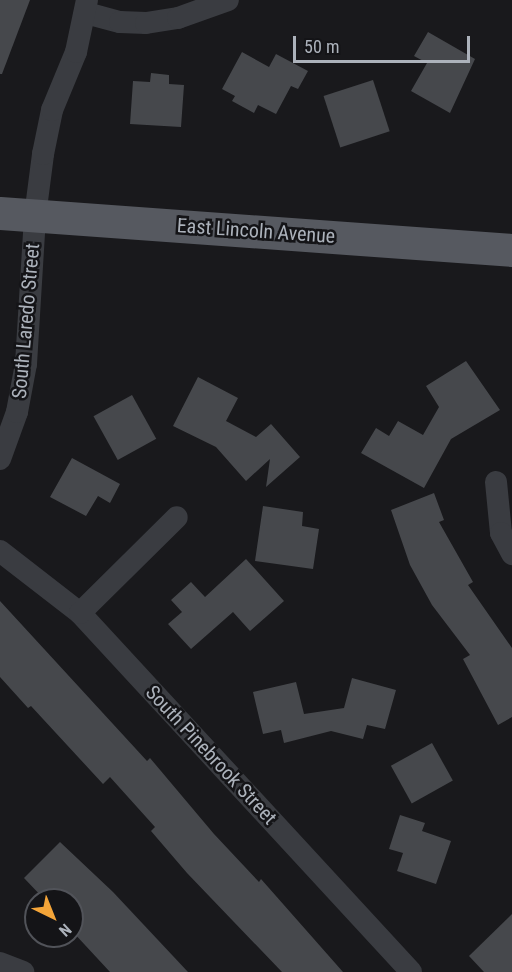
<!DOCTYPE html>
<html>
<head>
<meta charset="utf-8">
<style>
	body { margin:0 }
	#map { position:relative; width:512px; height:972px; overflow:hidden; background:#19191c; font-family:"Roboto Condensed",sans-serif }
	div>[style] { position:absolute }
	.building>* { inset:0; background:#46484c; transform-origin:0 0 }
	.minor>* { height:22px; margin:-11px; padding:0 11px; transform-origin:11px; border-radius:11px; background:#3a3c41 }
	.primary>* { height:33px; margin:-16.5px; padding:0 16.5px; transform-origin:16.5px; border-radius:16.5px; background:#565960 }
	span { translate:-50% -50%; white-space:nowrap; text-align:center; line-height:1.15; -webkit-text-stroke:5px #141417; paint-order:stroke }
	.street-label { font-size:20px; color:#acb2bb }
	.north { position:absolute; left:24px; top:888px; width:60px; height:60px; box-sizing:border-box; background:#141417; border:2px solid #515359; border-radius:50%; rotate:137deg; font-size:16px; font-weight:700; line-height:24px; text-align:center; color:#acb2bb }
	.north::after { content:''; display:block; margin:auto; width:21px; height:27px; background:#f4a539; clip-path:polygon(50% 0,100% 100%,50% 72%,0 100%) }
	.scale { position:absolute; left:293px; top:36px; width:177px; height:27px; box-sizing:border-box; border:3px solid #acb2bb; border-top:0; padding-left:8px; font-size:18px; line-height:21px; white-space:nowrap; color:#acb2bb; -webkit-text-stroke:4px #141417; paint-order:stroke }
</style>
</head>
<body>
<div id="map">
	<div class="building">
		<i style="clip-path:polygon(0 0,30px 0,2px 74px,0 74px)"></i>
		<i style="clip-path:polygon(428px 32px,475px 59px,450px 113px,411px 91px,427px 63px,414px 56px)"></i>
		<i style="clip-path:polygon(242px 52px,269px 67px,276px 54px,308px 71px,298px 89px,291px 86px,276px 114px,258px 105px,254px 113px,232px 101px,235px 96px,222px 89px)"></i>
		<i style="clip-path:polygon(151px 73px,169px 75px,169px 84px,184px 85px,181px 127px,130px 124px,133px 81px,150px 82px)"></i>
		<i style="left:373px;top:80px;width:54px;height:52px;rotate:72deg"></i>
		<i style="clip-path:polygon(466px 361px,500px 410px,451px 439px,424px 488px,361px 453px,376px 428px,389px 436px,398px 421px,423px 435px,439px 407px,426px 386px)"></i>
		<i style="clip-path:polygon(198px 377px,238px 398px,226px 421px,256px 437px,271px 424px,300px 457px,266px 487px,270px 459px,246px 481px,216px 447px,173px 426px)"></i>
		<i style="left:132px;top:395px;width:50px;height:44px;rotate:61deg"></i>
		<i style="clip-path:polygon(72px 458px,120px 484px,110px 503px,98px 496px,86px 516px,50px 497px)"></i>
		<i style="clip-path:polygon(434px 493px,444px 520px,439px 522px,473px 582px,468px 585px,512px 648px,512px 717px,498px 725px,463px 659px,470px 655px,432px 605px,410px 565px,391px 510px)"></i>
		<i style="clip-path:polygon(263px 506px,303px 512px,302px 526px,319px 529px,313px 569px,255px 561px)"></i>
		<i style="clip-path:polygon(246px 559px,284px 601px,250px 631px,233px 612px,191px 649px,168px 624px,182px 612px,171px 600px,191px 582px,205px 597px)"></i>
		<i style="clip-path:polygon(0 601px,147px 761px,150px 758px,214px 834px,259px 882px,261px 879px,343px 972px,282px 972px,187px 873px,151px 831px,155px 827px,110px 777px,103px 784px,31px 706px,28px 708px,0 677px)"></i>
		<i style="clip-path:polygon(352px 678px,396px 690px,385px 729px,367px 725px,363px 739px,331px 731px,284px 743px,281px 730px,263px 734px,253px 692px,296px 682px,304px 714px,344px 708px)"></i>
		<i style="left:432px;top:743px;width:43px;height:47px;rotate:61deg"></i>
		<i style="clip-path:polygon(400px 815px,425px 823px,422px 831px,451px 841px,436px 884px,397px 871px,403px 853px,389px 849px)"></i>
		<i style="clip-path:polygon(60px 842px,113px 892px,188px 972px,110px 972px,72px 931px,72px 900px,45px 900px,24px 878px)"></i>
		<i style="clip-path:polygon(512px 914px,512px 972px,484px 972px,469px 956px)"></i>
	</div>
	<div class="minor">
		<i style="left:86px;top:13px;width:35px;rotate:15deg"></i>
		<i style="left:120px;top:22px;width:26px;rotate:2deg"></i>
		<i style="left:146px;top:23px;width:32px;rotate:-9deg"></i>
		<i style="left:178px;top:18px;width:53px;rotate:-19.8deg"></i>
		<i style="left:0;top:459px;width:50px;rotate:-70.1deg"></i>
		<i style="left:17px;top:412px;width:49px;rotate:-79.4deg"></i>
		<i style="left:26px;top:364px;width:148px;rotate:-86.5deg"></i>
		<i style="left:35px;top:216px;width:63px;rotate:-82.6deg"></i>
		<i style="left:43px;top:154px;width:45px;rotate:-78.4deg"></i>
		<i style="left:52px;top:110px;width:63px;rotate:-67.5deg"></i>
		<i style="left:76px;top:52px;width:53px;rotate:-78.1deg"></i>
		<i style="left:496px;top:482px;width:51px;rotate:84.4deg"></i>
		<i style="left:501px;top:533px;width:24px;rotate:62deg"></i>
		<i style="left:0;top:551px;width:101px;rotate:37.8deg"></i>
		<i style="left:80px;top:613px;width:488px;rotate:47.3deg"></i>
		<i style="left:80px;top:613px;width:136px;rotate:-44.7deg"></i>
		<i style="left:0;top:963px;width:25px;rotate:21deg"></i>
	</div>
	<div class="primary">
		<i style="left:0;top:213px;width:513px;rotate:4.13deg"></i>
	</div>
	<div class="street-label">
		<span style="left:256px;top:231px;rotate:4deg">East Lincoln Avenue</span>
		<span style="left:26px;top:321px;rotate:-85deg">South Laredo Street</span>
		<span style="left:211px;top:755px;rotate:47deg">South Pinebrook Street</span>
	</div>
	<div class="north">N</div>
	<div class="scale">50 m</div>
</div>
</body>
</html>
